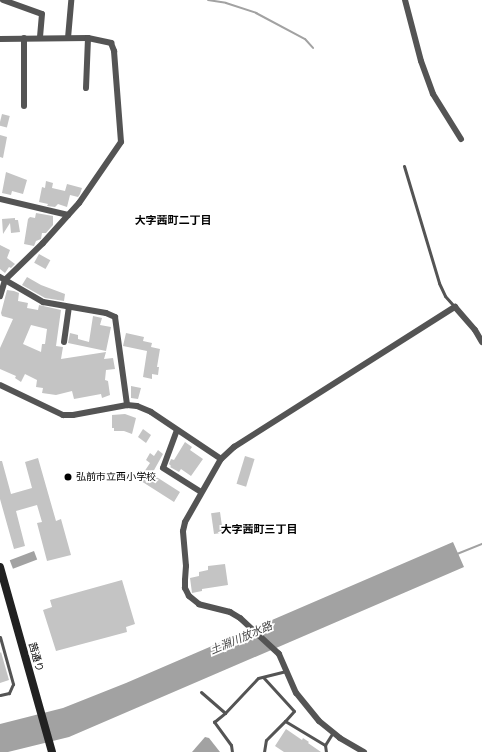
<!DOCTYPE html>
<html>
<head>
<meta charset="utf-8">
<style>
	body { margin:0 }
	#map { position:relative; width:482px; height:752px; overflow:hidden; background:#fff; font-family:"Archivo Narrow","Noto Sans JP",sans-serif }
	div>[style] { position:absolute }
	.water>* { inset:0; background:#a2a2a2; transform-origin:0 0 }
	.stream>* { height:2px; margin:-1px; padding:0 1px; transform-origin:1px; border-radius:1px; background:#a2a2a2 }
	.building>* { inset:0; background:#c4c4c4; transform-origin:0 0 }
	.lane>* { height:3px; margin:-1.5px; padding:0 1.5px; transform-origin:1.5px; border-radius:1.5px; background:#545454 }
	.street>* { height:6px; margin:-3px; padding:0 3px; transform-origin:3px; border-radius:3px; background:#545454 }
	.secondary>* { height:8px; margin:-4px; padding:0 4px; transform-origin:4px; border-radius:4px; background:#212121 }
	.dots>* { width:11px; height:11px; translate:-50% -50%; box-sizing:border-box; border:2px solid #fff; border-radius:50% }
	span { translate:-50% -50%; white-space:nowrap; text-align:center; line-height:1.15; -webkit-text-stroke:3.5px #fff; paint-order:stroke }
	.poi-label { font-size:10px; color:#000 }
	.left { translate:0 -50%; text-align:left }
	.street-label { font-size:10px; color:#000 }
	.neighbourhood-label { font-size:11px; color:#000; font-weight:700 }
	.water-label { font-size:11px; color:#434343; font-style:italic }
</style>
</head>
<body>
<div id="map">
	<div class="water">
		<i style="clip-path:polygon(453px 542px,464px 567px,69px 737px,8px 752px,0 752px,0 724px,63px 708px,126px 683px)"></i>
		<i style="left:34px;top:551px;width:9px;height:26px;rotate:69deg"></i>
		<i style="clip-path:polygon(205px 737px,209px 738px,220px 752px,192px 752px)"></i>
	</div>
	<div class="stream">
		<i style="left:208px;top:0;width:18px;rotate:9deg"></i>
		<i style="left:226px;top:3px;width:32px;rotate:18deg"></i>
		<i style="left:256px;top:13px;width:55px;rotate:28deg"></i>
		<i style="left:305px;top:39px;width:12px;rotate:48deg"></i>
		<i style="left:457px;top:554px;width:27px;rotate:-22deg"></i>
	</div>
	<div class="building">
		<i style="left:2px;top:114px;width:8px;height:12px;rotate:14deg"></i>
		<i style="clip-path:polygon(0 135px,7px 137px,3px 158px,0 157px)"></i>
		<i style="clip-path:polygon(6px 172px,27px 180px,23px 194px,12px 191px,11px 195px,2px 193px)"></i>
		<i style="clip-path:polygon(46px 181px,53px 183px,52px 188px,65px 191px,67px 184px,82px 188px,80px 194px,78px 197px,70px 195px,67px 207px,58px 204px,55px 207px,47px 206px,48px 204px,39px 202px,42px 187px,45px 188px)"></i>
		<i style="clip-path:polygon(36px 213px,53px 216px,53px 225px,46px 233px,42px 233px,41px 239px,36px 241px,34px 246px,24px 244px,28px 219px,30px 217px,35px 218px)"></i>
		<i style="clip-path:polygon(15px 218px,15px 220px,18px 220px,20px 232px,11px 233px,10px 223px,3px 234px,2px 219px)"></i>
		<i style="clip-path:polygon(0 245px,10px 250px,7px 258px,15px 264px,11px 268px,9px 267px,5px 273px,0 269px)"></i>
		<i style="left:39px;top:254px;width:13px;height:10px;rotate:29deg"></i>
		<i style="clip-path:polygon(27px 277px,41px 285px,65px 294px,64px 301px,45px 298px,22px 285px)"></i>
		<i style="clip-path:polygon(evenodd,7px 290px,14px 291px,19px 293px,18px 301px,28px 303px,27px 308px,38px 310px,39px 305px,61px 310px,56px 346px,63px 347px,61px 359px,106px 352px,104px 359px,113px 358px,115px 369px,106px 370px,105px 380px,108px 381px,110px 395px,102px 398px,101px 394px,74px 399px,72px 391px,56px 395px,42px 393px,43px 388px,36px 387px,37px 380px,25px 374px,21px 382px,15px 378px,16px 376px,0 369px,0 348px,13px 319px,2px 316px,1px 313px,7px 290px,31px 325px,47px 329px,45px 344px,42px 344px,41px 352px,23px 344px,31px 325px)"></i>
		<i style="clip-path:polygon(93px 316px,102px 318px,100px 325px,111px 327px,106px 351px,68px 343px,70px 333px,78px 335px,78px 339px,89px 342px)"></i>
		<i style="clip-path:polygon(126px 333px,144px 337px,143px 341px,152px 343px,151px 347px,160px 349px,157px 367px,159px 367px,158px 375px,152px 374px,152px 379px,143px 377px,147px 351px,123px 346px)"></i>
		<i style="clip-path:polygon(131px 386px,141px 388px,138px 399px,131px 398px)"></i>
		<i style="clip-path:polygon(125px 414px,136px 418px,132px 434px,124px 431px,114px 431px,114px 428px,112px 428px,112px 415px)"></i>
		<i style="clip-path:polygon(143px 429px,151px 435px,146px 443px,138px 437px)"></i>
		<i style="clip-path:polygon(185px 442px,192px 447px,190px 450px,203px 459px,191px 476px,181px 469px,179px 472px,170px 467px,171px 466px,169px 464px,171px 459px,174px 460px)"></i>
		<i style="clip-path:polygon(158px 450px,163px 454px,153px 472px,156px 475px,155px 476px,180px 492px,174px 502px,141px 481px,142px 479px,140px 478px,150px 463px,146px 460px,150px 453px,154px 456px)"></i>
		<i style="left:245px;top:456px;width:10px;height:29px;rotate:17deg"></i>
		<i style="clip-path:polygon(38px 458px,56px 521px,61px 519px,71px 555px,47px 561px,37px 523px,42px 522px,37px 505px,16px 511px,25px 546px,14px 549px,0 499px,0 461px,2px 461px,11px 494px,32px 488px,25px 462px)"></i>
		<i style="left:220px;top:512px;width:21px;height:9px;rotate:82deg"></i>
		<i style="clip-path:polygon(225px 564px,228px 585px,202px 589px,202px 591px,192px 593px,190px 578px,199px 576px,199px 572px,208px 570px,208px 566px)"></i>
		<i style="clip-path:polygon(122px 580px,135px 624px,126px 627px,127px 632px,56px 651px,43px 610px,52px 607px,50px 600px)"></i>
		<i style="clip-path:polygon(1px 652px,9px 680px,0 683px,0 653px)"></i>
		<i style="clip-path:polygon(286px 729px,302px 740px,303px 738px,309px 742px,308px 743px,321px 752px,284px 752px,275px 746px)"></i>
	</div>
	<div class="lane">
		<i style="left:404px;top:166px;width:122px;rotate:73.3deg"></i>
		<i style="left:439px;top:283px;width:14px;rotate:65deg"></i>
		<i style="left:445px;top:296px;width:15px;rotate:48deg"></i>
		<i style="left:0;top:637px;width:49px;rotate:74.5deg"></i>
		<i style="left:13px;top:684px;width:10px;rotate:114deg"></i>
		<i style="left:9px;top:693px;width:9px;rotate:167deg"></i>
		<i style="left:263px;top:677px;width:46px;rotate:47.6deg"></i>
		<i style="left:294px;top:711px;width:13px;rotate:132deg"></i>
		<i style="left:201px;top:692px;width:32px;rotate:41deg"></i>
		<i style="left:325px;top:745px;width:7px;rotate:82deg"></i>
		<i style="left:232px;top:752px;width:7px;rotate:-98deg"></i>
		<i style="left:231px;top:745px;width:29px;rotate:-126deg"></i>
		<i style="left:214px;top:722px;width:14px;rotate:-39deg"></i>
		<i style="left:225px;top:713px;width:48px;rotate:-46.7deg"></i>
		<i style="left:258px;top:678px;width:29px;rotate:-14deg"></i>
		<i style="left:264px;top:752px;width:12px;rotate:-81deg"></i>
		<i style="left:266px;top:740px;width:27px;rotate:-45deg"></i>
		<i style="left:285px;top:721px;width:47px;rotate:31deg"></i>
		<i style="left:325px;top:745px;width:15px;rotate:-58deg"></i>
	</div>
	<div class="street">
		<i style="left:3px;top:0;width:41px;rotate:19.7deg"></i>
		<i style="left:42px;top:14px;width:24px;rotate:95deg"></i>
		<i style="left:405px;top:0;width:63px;rotate:75.3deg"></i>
		<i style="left:421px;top:61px;width:35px;rotate:70deg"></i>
		<i style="left:433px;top:94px;width:53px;rotate:58.1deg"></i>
		<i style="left:68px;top:38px;width:38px;rotate:-85deg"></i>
		<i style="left:0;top:39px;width:88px;rotate:-0.7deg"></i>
		<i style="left:88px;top:38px;width:24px;rotate:12deg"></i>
		<i style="left:111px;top:43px;width:9px;rotate:69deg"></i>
		<i style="left:114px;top:51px;width:91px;rotate:85.6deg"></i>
		<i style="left:121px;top:142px;width:74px;rotate:124.5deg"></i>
		<i style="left:79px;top:203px;width:54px;rotate:132deg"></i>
		<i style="left:43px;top:243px;width:53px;rotate:135.8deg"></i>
		<i style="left:5px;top:280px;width:17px;rotate:107deg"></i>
		<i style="left:86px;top:88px;width:50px;rotate:-87.7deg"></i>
		<i style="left:24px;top:106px;width:68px;rotate:-90deg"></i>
		<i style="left:0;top:199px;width:70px;rotate:13.2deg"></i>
		<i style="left:0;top:277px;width:50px;rotate:30.2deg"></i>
		<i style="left:43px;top:302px;width:64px;rotate:9.9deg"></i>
		<i style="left:106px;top:313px;width:10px;rotate:24deg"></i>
		<i style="left:115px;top:317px;width:89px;rotate:82.2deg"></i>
		<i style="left:64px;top:342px;width:35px;rotate:-82deg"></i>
		<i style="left:0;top:385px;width:70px;rotate:25.5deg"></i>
		<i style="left:63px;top:415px;width:10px"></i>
		<i style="left:73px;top:415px;width:55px;rotate:-10.5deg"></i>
		<i style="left:127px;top:405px;width:10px;rotate:6deg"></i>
		<i style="left:137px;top:406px;width:15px;rotate:23deg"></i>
		<i style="left:151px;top:412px;width:84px;rotate:33.9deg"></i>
		<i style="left:177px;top:430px;width:40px;rotate:110.2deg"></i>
		<i style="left:163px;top:468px;width:45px;rotate:32.3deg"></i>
		<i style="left:364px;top:752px;width:28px;rotate:-150deg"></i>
		<i style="left:340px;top:738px;width:27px;rotate:-141deg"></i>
		<i style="left:319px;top:721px;width:36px;rotate:-129deg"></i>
		<i style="left:296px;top:693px;width:43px;rotate:-113.6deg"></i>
		<i style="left:279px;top:654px;width:53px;rotate:-137.3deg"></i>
		<i style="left:240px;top:618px;width:12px;rotate:-149deg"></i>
		<i style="left:230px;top:612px;width:32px;rotate:-166deg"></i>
		<i style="left:199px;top:604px;width:13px;rotate:-141deg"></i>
		<i style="left:189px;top:596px;width:9px;rotate:-117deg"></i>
		<i style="left:185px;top:588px;width:8px;rotate:-90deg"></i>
		<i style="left:185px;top:580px;width:14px;rotate:-86deg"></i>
		<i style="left:186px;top:566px;width:35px;rotate:-95deg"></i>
		<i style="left:183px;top:531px;width:9px;rotate:-77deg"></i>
		<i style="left:185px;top:522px;width:73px;rotate:-60.3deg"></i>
		<i style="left:221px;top:459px;width:18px;rotate:-43deg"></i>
		<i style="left:234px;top:447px;width:262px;rotate:-32.4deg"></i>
		<i style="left:455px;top:307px;width:30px;rotate:49deg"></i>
		<i style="left:475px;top:330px;width:14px;rotate:60deg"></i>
	</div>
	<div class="secondary">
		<i style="left:0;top:567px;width:192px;rotate:74.3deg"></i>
	</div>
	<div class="dots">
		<i style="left:68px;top:477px;background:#000"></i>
	</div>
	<div class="poi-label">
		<span class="left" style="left:76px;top:477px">弘前市立西小学校</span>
	</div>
	<div class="street-label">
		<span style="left:36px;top:657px;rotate:74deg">茜通り</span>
	</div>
	<div class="neighbourhood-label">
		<span style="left:173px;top:220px">大字茜町二丁目</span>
		<span style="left:259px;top:529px">大字茜町三丁目</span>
	</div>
	<div class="water-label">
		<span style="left:241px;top:638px;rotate:-23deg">土淵川放水路</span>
	</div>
</div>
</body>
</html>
